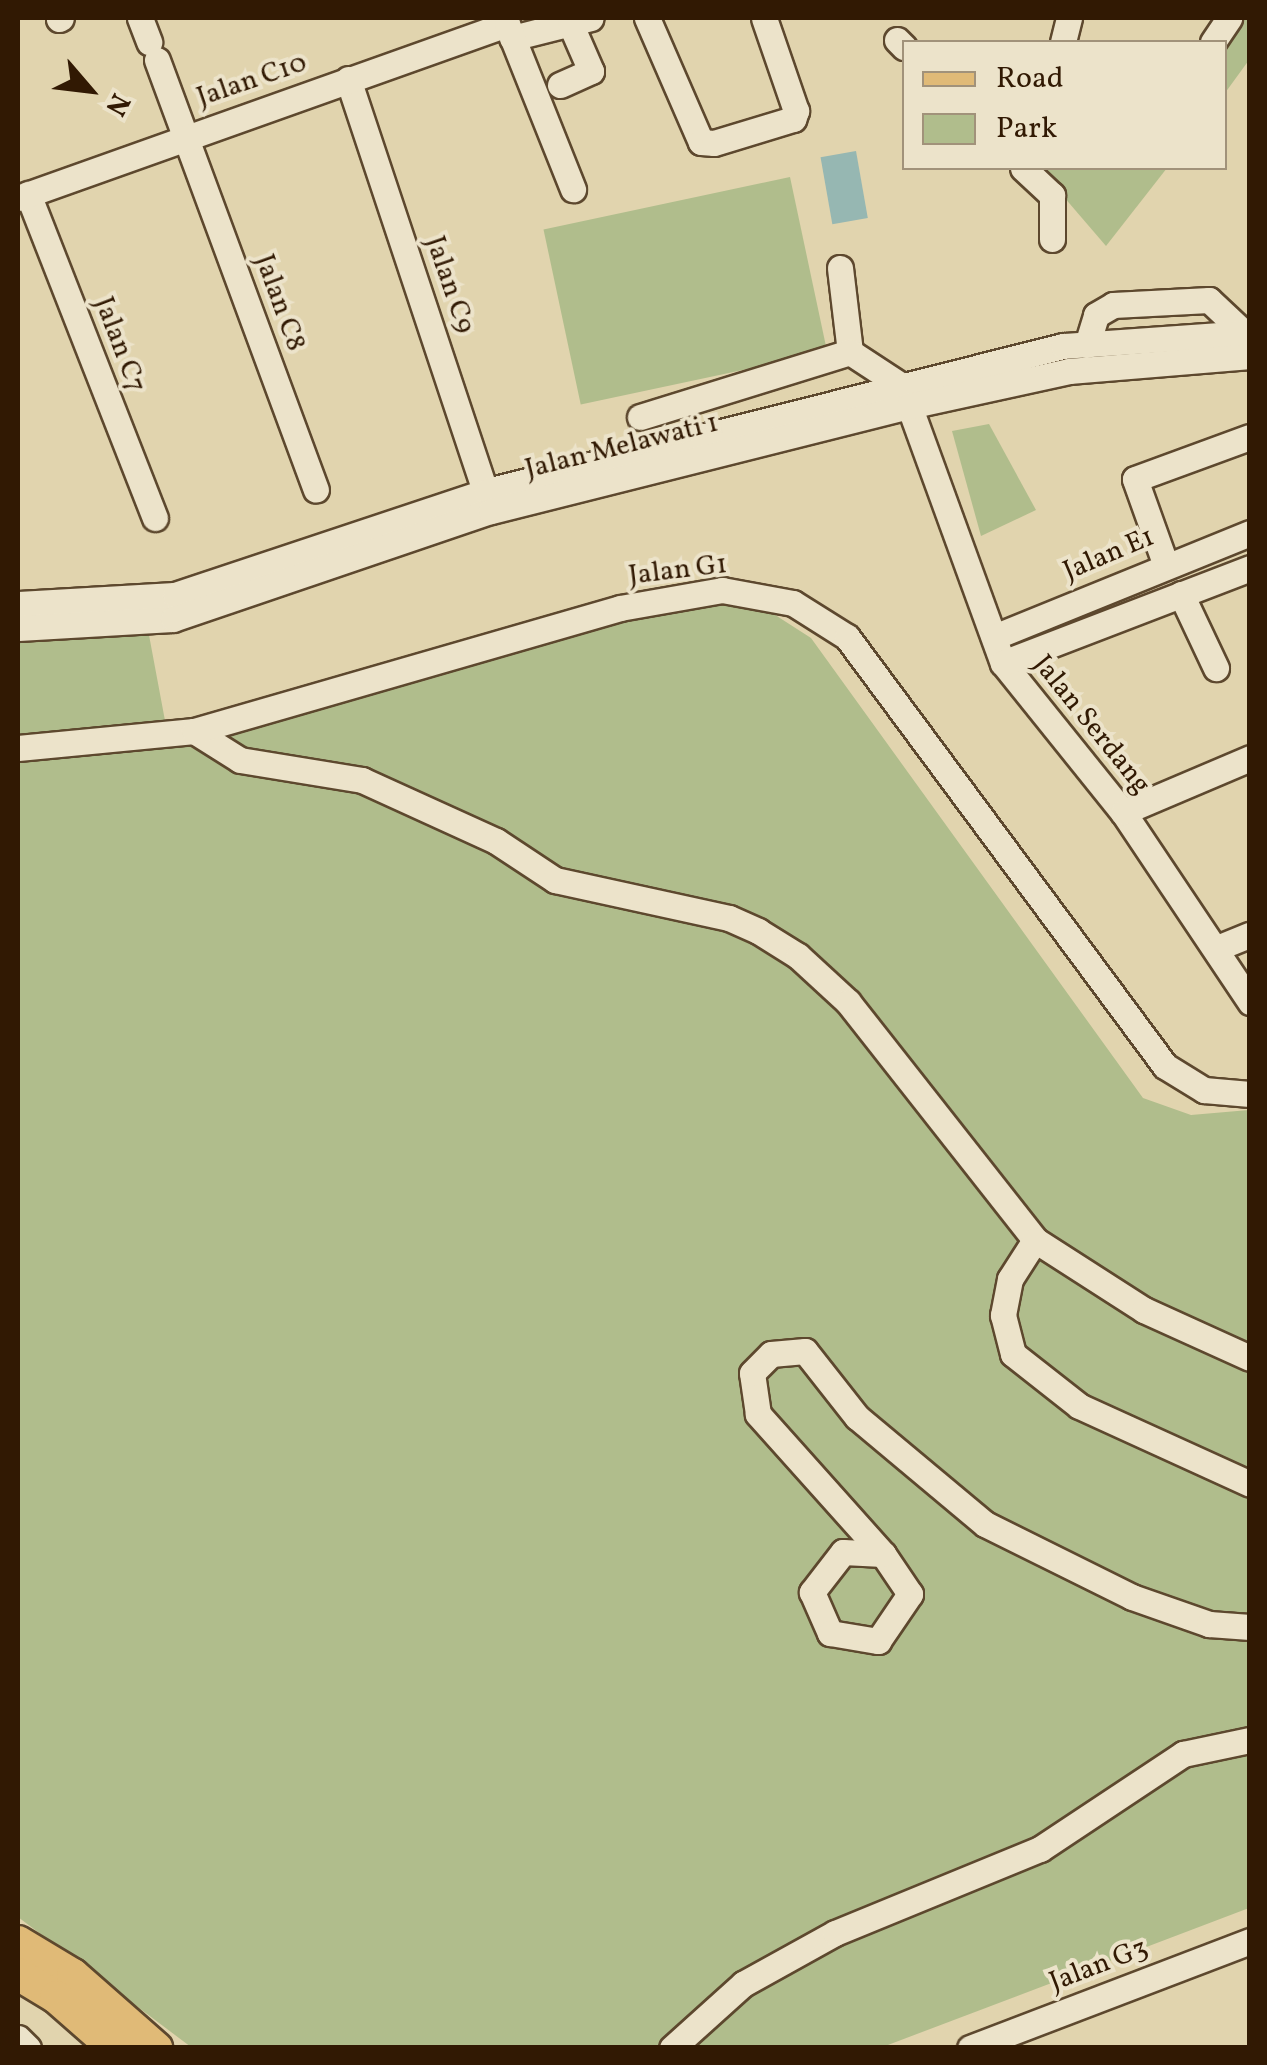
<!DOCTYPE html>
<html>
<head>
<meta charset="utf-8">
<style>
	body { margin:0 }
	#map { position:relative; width:1267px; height:2065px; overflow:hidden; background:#e1d4ae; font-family:Vollkorn,serif }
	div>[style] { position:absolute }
	.green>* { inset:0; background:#b0bd8c; transform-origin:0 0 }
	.water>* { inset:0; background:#96b7b2; transform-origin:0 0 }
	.roads { filter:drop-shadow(2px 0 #5d482e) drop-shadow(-2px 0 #5d482e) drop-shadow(0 2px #5d482e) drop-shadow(0 -2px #5d482e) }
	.minor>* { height:25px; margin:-12.5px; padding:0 12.5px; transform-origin:12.5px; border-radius:12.5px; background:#ece3ca }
	.major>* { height:32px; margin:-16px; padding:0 16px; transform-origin:16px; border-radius:16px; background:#e0ba77 }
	span { translate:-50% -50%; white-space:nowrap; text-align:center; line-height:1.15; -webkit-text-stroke:8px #ece3ca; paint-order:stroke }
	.street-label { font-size:28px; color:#311903 }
	.frame { position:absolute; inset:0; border:20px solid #311903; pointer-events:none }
	.legend { position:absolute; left:902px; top:40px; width:325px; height:130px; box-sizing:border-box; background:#ece3ca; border:2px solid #a1927a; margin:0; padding:12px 18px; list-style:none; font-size:30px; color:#311903 }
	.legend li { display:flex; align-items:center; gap:20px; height:50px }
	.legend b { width:50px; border:2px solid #a1927a }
	.north { position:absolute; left:40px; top:40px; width:100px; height:100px; -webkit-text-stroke:8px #ece3ca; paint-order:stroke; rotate:118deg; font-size:28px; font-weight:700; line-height:40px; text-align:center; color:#311903 }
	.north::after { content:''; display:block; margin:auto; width:35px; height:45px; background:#311903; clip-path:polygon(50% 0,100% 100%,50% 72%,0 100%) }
</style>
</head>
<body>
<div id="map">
	<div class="green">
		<i style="clip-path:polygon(1218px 18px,1249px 18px,1249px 60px,1225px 93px,1224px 42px,1199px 42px)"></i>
		<i style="clip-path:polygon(1039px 168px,1167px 168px,1106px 246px)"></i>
		<i style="left:790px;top:177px;width:179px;height:252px;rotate:78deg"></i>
		<i style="clip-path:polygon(989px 424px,1036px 510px,981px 536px,952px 431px)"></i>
		<i style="clip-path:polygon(699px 602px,758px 604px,811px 638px,1143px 1098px,1191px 1115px,1249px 1110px,1249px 1908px,880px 2048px,191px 2047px,18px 1917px,18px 639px,146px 619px,166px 726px)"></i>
	</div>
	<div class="water">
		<i style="left:856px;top:151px;width:68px;height:36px;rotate:80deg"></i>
	</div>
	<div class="roads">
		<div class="minor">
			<i style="left:140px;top:18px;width:26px;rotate:69deg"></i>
			<i style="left:647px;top:18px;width:135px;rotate:66.5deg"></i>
			<i style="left:701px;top:142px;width:13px;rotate:4deg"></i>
			<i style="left:714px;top:143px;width:83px;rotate:-16.9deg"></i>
			<i style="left:793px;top:119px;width:9px;rotate:-69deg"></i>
			<i style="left:796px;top:111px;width:98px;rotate:-109deg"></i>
			<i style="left:59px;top:19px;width:2px;rotate:-27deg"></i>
			<i style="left:512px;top:38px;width:81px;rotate:-14.2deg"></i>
			<i style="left:897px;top:40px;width:10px;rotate:45deg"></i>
			<i style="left:1063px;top:42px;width:25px;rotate:-76deg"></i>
			<i style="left:1213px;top:42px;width:29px;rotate:-56deg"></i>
			<i style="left:157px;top:60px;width:458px;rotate:69.7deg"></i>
			<i style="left:348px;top:79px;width:450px;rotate:71.6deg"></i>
			<i style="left:560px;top:85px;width:34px;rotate:-24deg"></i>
			<i style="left:591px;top:71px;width:52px;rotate:-113.6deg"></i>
			<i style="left:1023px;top:168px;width:40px;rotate:43deg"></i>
			<i style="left:1052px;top:195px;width:44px;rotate:90deg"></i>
			<i style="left:28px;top:194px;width:348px;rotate:68.6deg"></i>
			<i style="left:18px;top:198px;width:519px;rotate:-19.59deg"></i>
			<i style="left:507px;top:24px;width:178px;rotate:68.2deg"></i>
			<i style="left:840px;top:268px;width:85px;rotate:83.2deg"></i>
			<i style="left:850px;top:352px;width:62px;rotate:33.2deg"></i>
			<i style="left:902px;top:386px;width:295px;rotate:70deg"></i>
			<i style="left:1003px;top:663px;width:191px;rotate:51.2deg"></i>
			<i style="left:1123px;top:812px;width:229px;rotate:56.2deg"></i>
			<i style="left:1087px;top:345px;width:31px;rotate:-73deg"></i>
			<i style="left:1096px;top:315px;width:20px;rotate:-30deg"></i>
			<i style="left:1113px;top:305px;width:96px;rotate:-3deg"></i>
			<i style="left:1209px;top:300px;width:48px;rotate:43.3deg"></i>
			<i style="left:640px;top:417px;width:220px;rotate:-17.2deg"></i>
			<i style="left:1165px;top:563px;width:89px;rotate:-109.7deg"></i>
			<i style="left:1135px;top:479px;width:122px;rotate:-20.1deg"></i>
			<i style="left:1181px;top:594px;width:82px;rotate:64.7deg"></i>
			<i style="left:18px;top:604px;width:157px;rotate:-3.3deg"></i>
			<i style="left:175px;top:595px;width:329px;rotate:-18.4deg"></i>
			<i style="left:487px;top:491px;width:594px;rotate:-14.13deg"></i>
			<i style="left:1063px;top:346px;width:187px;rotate:-4deg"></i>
			<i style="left:18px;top:628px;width:155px;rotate:-3.3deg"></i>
			<i style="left:173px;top:619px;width:336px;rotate:-18.8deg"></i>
			<i style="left:491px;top:511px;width:431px;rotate:-14.1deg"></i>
			<i style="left:909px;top:406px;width:164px;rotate:-12.3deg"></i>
			<i style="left:1069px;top:371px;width:182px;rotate:-4.7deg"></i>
			<i style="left:994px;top:637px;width:276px;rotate:-22.1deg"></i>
			<i style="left:1003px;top:663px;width:265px;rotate:-21deg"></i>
			<i style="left:194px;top:731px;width:54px;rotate:32.2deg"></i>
			<i style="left:240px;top:760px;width:124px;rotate:9.3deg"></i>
			<i style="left:362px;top:780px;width:147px;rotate:24.5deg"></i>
			<i style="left:496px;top:841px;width:71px;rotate:33.5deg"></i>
			<i style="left:555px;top:880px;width:178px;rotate:12.3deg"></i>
			<i style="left:729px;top:918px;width:32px;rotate:24deg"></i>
			<i style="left:758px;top:931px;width:47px;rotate:32deg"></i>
			<i style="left:798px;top:956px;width:68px;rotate:42.6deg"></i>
			<i style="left:848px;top:1002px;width:303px;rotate:51.8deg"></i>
			<i style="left:1035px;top:1240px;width:130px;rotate:32.7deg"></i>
			<i style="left:1144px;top:1310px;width:116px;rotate:24.4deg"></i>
			<i style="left:18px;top:748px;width:177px;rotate:-5.5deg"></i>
			<i style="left:194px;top:731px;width:443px;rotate:-16.1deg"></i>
			<i style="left:620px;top:608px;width:104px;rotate:-10deg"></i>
			<i style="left:722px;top:590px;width:72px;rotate:10.4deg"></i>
			<i style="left:793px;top:603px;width:64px;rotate:32.2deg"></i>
			<i style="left:847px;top:637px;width:534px;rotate:53.45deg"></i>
			<i style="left:1165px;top:1066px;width:46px;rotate:31.6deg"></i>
			<i style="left:1204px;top:1090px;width:46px;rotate:5deg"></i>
			<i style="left:1123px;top:812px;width:138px;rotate:-23deg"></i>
			<i style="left:1217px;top:948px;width:35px;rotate:-22deg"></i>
			<i style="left:1035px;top:1240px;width:46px;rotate:122.7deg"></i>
			<i style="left:1010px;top:1279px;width:37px;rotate:101deg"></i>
			<i style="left:1003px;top:1315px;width:40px;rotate:75.6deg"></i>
			<i style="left:1013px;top:1354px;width:84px;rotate:38.2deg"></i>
			<i style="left:1079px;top:1406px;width:188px;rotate:24.5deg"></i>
			<i style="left:883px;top:1554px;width:40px;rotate:-177.1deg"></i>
			<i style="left:843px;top:1552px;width:51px;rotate:127.8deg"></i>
			<i style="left:812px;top:1592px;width:45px;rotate:66.3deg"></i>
			<i style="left:830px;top:1633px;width:49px;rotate:9.5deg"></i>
			<i style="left:878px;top:1641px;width:57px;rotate:-55.8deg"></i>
			<i style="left:910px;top:1594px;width:48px;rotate:-124deg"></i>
			<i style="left:883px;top:1554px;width:188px;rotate:-131.8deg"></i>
			<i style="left:758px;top:1414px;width:41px;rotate:-98.3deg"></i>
			<i style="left:752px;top:1373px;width:27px;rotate:-45deg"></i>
			<i style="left:771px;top:1354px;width:34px;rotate:-5deg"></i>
			<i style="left:805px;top:1351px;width:84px;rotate:51.8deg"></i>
			<i style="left:857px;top:1417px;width:167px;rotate:39.9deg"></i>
			<i style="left:985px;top:1524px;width:164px;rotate:26.4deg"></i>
			<i style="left:1132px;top:1597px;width:82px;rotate:19.3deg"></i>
			<i style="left:1209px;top:1624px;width:41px;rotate:4.2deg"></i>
			<i style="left:18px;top:2038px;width:14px;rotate:45deg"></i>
			<i style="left:672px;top:2048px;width:96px;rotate:-42deg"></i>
			<i style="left:743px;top:1984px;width:105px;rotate:-29deg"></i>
			<i style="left:835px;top:1933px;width:222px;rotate:-22.3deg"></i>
			<i style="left:1040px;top:1849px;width:172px;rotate:-33.6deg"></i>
			<i style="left:1183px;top:1754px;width:68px;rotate:-11.8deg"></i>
			<i style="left:970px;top:2048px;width:300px;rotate:-20.9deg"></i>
		</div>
		<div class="major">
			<i style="left:18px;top:1942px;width:64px;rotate:31deg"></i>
			<i style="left:73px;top:1975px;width:111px;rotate:41.3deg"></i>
			<i style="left:18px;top:1974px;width:44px;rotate:31.2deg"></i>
			<i style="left:56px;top:1997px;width:77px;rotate:41.3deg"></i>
		</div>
	</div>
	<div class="street-label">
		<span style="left:252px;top:81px;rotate:-19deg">Jalan C10</span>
		<span style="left:449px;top:285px;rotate:71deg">Jalan C9</span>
		<span style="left:279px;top:303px;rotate:70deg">Jalan C8</span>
		<span style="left:119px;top:345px;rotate:69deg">Jalan C7</span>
		<span style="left:622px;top:447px;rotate:-14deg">Jalan Melawati 1</span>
		<span style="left:1109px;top:555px;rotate:-23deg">Jalan E1</span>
		<span style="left:678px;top:571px;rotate:-7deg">Jalan G1</span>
		<span style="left:1091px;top:725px;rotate:51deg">Jalan Serdang</span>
		<span style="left:1099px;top:1966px;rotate:-21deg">Jalan G3</span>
	</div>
	<div class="frame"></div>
	<ul class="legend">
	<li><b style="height:12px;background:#e0ba77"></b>Road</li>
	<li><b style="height:28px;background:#b0bd8c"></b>Park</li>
	</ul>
	<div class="north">N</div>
</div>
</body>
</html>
